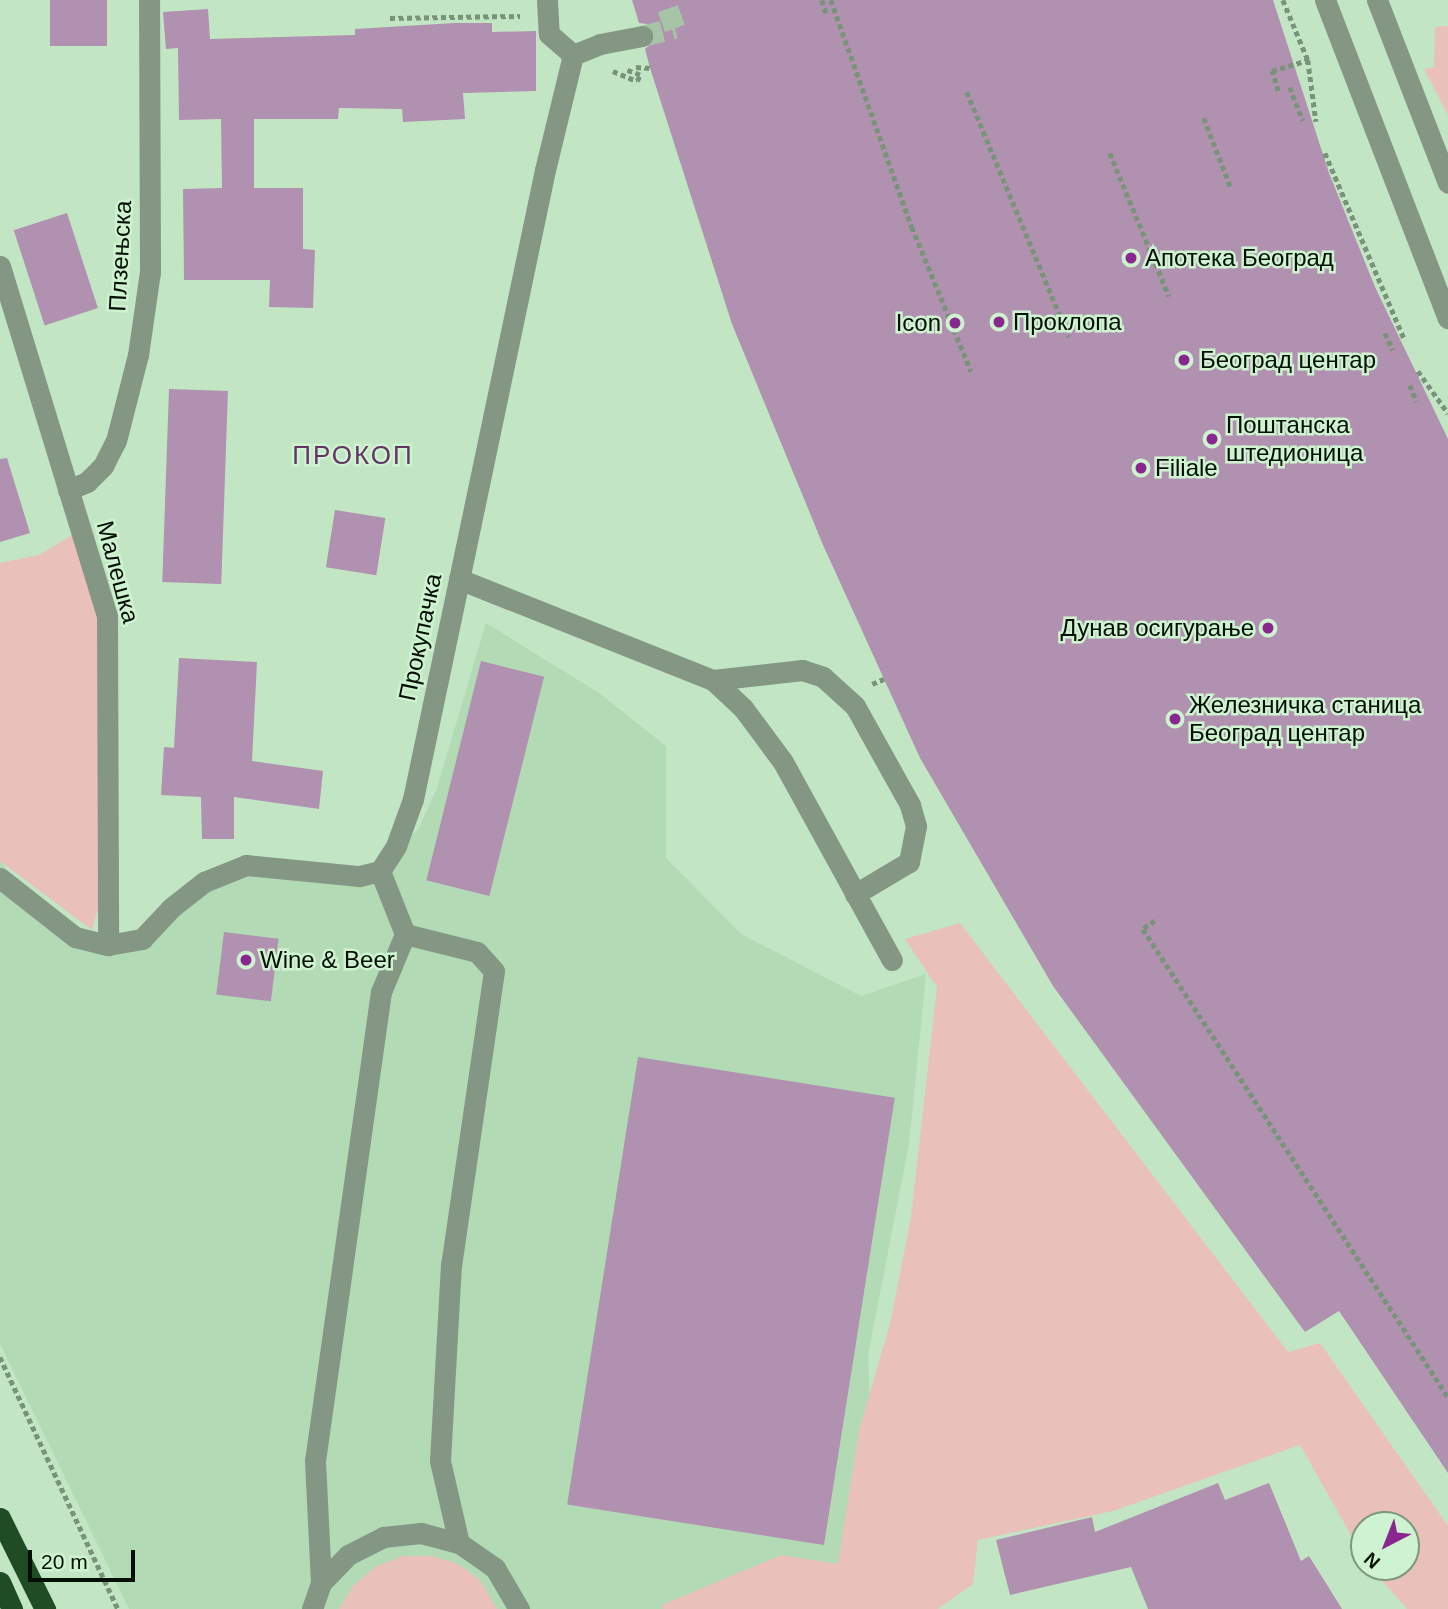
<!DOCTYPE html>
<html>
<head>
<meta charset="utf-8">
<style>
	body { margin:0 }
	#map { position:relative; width:1448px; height:1609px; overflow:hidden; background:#c2e5c4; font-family:Helvetica,sans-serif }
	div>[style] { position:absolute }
	.built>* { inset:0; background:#b2dab4 }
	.green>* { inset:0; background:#eac0bb }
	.building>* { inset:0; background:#b091b0; transform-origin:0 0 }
	.minor-tunnel>* { height:21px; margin-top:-10.5px; transform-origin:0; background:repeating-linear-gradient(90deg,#a6c5a7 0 21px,transparent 0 31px) }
	.path>* { height:4.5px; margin-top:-2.25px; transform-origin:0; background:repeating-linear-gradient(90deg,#79937a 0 5px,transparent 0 8.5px) }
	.minor>* { height:21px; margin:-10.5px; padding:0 10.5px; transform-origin:10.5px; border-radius:10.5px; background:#839784 }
	.highway>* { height:21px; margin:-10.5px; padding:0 10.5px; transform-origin:10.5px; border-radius:10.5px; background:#1f4c24 }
	.dots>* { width:19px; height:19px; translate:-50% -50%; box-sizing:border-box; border:4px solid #cff2d0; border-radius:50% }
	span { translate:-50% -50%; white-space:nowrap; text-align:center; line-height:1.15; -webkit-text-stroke:5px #cff2d0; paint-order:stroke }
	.street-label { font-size:24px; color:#040f05 }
	.poi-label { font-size:24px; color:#040f05 }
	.left { translate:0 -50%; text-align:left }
	.right { translate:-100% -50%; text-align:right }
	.neighbourhood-label { font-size:26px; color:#633365; letter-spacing:2px }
	.north { position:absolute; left:1350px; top:1511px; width:70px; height:70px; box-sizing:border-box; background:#cff2d0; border:2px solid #7e977f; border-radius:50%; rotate:222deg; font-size:19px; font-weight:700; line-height:28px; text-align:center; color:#040f05 }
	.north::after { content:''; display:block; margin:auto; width:24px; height:32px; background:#8a278f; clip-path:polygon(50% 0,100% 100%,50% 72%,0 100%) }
	.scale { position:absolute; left:28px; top:1550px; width:107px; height:32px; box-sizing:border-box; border:4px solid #040f05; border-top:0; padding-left:9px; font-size:21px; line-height:24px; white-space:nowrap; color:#040f05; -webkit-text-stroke:5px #cff2d0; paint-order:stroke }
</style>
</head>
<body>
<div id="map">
	<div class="built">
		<i style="clip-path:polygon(486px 623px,599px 693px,666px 746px,666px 858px,741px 934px,861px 996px,926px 974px,909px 1144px,868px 1355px,876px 1560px,909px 1609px,129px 1609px,0 1344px,0 857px,15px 890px,75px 937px,142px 939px,246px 865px,359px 876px,418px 830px,437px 788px)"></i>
	</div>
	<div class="green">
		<i style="clip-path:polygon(1448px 26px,1448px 115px,1424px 69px,1434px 67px,1435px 27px)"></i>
		<i style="clip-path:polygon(84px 528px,117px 641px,118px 836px,92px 930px,0 861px,0 563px,39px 555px)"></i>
		<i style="clip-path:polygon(960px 923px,1288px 1352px,1320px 1343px,1448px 1526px,1448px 1609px,1407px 1609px,1370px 1567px,1406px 1567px,1406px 1525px,1364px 1525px,1364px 1558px,1300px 1445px,1113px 1511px,978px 1540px,973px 1584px,938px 1609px,663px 1609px,662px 1605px,781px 1555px,838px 1564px,859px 1430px,890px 1324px,911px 1217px,937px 987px,905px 939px)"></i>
		<i style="clip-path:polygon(403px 1556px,432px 1556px,458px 1564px,480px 1580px,497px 1609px,339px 1609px,353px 1586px,375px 1567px)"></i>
	</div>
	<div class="building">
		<i style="left:50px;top:0;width:57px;height:46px"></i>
		<i style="clip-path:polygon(632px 0,1273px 0,1329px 173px,1375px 287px,1448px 439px,1448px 1473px,1339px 1311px,1305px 1332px,1053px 986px,920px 758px,823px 545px,732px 324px,650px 68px,645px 49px,654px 41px,655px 33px,647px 24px,639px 23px)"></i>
		<i style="clip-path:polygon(208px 9px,210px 39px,355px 35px,355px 29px,455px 23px,492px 23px,492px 32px,536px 31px,536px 91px,463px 93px,465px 119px,403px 122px,402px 109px,339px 108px,338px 119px,254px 119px,254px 188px,303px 188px,303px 249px,315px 250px,313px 308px,269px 307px,270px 280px,184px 280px,183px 189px,222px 188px,221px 119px,179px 120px,178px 48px,166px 49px,163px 12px)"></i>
		<i style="left:67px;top:213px;width:100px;height:56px;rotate:72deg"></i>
		<i style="left:169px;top:389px;width:59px;height:193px;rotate:2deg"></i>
		<i style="clip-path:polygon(7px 458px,30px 533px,0 542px,0 459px)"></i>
		<i style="left:335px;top:510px;width:51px;height:58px;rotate:9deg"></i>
		<i style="clip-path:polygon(179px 658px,257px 662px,252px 761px,323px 771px,319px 809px,234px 797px,234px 839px,202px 839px,201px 797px,161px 795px,164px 747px,174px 748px)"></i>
		<i style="left:481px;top:661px;width:65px;height:226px;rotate:14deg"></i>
		<i style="left:224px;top:932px;width:55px;height:63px;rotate:7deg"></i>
		<i style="left:638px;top:1057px;width:260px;height:453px;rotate:9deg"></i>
		<i style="clip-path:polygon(1218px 1483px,1225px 1500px,1269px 1483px,1301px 1561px,1309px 1556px,1342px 1609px,1148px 1609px,1131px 1567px,1010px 1595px,996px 1540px,1092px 1517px,1095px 1532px)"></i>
	</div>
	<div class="minor-tunnel">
		<i style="left:642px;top:36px;width:34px;rotate:-14deg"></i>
		<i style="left:675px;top:28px;width:30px;rotate:-110deg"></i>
	</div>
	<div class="path">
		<i style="left:822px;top:0;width:14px;rotate:73deg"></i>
		<i style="left:831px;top:0;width:241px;rotate:70.4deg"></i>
		<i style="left:912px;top:227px;width:156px;rotate:67.7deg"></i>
		<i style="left:1283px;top:0;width:65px;rotate:67.4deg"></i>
		<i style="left:1308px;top:60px;width:62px;rotate:82.5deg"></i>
		<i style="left:390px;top:18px;width:130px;rotate:-0.9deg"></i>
		<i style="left:636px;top:67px;width:14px;rotate:4deg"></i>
		<i style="left:613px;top:71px;width:26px;rotate:23deg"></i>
		<i style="left:637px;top:81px;width:7px;rotate:-63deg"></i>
		<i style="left:640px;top:75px;width:15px;rotate:-160deg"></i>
		<i style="left:1290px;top:87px;width:36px;rotate:69deg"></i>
		<i style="left:1278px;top:91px;width:21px;rotate:-107deg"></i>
		<i style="left:1272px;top:71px;width:38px;rotate:-17deg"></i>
		<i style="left:967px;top:92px;width:265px;rotate:67.4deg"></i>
		<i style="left:1204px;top:118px;width:75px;rotate:68.9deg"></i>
		<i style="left:1110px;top:153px;width:155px;rotate:67.6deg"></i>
		<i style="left:1325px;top:153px;width:204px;rotate:66.9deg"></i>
		<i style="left:1385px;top:333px;width:19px;rotate:65deg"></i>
		<i style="left:1418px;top:371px;width:52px;rotate:54.5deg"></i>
		<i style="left:1410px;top:385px;width:18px;rotate:68deg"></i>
		<i style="left:872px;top:684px;width:13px;rotate:-23deg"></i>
		<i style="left:1155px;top:921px;width:14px;rotate:146deg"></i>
		<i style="left:1143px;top:929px;width:559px;rotate:56.91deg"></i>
		<i style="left:0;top:1357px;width:278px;rotate:64.9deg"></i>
	</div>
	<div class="minor">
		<i style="left:547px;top:0;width:34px;rotate:87deg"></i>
		<i style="left:549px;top:34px;width:32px;rotate:41deg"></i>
		<i style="left:1325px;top:0;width:341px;rotate:68.9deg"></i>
		<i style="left:1377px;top:0;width:196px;rotate:68.8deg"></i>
		<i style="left:573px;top:55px;width:29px;rotate:-22deg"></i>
		<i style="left:600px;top:44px;width:43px;rotate:-10.8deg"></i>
		<i style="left:0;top:266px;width:365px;rotate:73deg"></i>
		<i style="left:107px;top:615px;width:330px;rotate:89.8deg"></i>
		<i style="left:68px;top:490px;width:21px;rotate:-23deg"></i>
		<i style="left:87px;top:482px;width:23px;rotate:-45deg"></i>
		<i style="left:103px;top:466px;width:28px;rotate:-63deg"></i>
		<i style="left:116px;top:441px;width:89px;rotate:-75.7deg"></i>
		<i style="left:138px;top:355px;width:84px;rotate:-81.8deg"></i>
		<i style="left:150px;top:272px;width:272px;rotate:-90.2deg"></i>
		<i style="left:459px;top:579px;width:273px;rotate:21.7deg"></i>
		<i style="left:713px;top:680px;width:41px;rotate:43deg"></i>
		<i style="left:743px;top:708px;width:67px;rotate:53.5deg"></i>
		<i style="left:783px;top:762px;width:226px;rotate:61.2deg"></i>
		<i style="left:713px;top:680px;width:90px;rotate:-6.4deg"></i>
		<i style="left:802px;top:670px;width:22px;rotate:18deg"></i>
		<i style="left:823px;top:677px;width:43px;rotate:42.2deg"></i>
		<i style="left:855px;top:706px;width:113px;rotate:60.9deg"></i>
		<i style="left:910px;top:805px;width:22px;rotate:74deg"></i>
		<i style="left:916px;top:826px;width:37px;rotate:101deg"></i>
		<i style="left:909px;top:862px;width:63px;rotate:149.3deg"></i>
		<i style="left:380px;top:871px;width:68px;rotate:68.4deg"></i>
		<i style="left:405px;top:934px;width:74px;rotate:14deg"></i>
		<i style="left:477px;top:952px;width:25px;rotate:48deg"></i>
		<i style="left:494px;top:971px;width:296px;rotate:98.3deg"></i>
		<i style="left:451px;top:1264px;width:197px;rotate:93.2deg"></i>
		<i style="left:440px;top:1461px;width:84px;rotate:77deg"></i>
		<i style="left:0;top:878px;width:95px;rotate:38.2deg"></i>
		<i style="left:75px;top:937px;width:34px;rotate:14deg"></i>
		<i style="left:108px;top:945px;width:35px;rotate:-10deg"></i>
		<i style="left:142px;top:939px;width:42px;rotate:-46.9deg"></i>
		<i style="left:171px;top:908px;width:42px;rotate:-38.2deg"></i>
		<i style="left:204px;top:882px;width:45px;rotate:-22deg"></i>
		<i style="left:246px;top:865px;width:114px;rotate:5.6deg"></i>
		<i style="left:359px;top:876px;width:22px;rotate:-13deg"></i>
		<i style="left:380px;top:871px;width:30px;rotate:-57deg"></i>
		<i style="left:396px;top:846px;width:50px;rotate:-70.1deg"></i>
		<i style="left:413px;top:799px;width:643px;rotate:-78.15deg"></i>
		<i style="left:545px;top:170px;width:118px;rotate:-76.3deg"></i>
		<i style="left:321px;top:1583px;width:122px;rotate:-92.8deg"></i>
		<i style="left:315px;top:1461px;width:474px;rotate:-82deg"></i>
		<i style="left:381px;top:992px;width:63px;rotate:-67.5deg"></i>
		<i style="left:312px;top:1609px;width:28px;rotate:-71deg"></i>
		<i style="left:321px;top:1583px;width:39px;rotate:-46deg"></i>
		<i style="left:348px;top:1555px;width:39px;rotate:-27deg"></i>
		<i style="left:383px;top:1537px;width:38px;rotate:-6deg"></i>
		<i style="left:421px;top:1533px;width:39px;rotate:15deg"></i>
		<i style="left:459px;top:1543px;width:44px;rotate:34.8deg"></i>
		<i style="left:495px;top:1568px;width:48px;rotate:59.7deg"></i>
	</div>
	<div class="highway">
		<i style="left:0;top:1518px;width:102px;rotate:63.7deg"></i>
		<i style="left:0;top:1582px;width:30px;rotate:66deg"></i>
	</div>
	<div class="dots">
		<i style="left:1131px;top:258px;background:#8a278f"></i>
		<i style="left:999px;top:322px;background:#8a278f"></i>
		<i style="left:955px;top:323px;background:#8a278f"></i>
		<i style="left:1184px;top:360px;background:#8a278f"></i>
		<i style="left:1212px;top:439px;background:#8a278f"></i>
		<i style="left:1141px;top:468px;background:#8a278f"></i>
		<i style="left:1268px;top:628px;background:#8a278f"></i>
		<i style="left:1175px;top:719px;background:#8a278f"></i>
		<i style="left:246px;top:960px;background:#8a278f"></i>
	</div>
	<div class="street-label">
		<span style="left:120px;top:256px;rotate:-87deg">Плзењска</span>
		<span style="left:118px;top:572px;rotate:75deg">Малешка</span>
		<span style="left:420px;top:637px;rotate:-78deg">Прокупачка</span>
	</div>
	<div class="poi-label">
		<span class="left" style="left:1145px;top:258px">Апотека Београд</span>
		<span class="left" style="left:1013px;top:322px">Проклопа</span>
		<span class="right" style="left:941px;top:323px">Icon</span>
		<span class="left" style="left:1200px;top:360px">Београд центар</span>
		<span class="left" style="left:1226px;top:439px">Поштанска<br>штедионица</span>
		<span class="left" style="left:1155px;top:468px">Filiale</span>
		<span class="right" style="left:1254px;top:628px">Дунав осигурање</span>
		<span class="left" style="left:1189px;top:719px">Железничка станица<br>Београд центар</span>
		<span class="left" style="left:260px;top:960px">Wine &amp; Beer</span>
	</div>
	<div class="neighbourhood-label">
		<span style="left:353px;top:456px">ПРОКОП</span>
	</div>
	<div class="north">N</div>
	<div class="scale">20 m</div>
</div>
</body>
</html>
